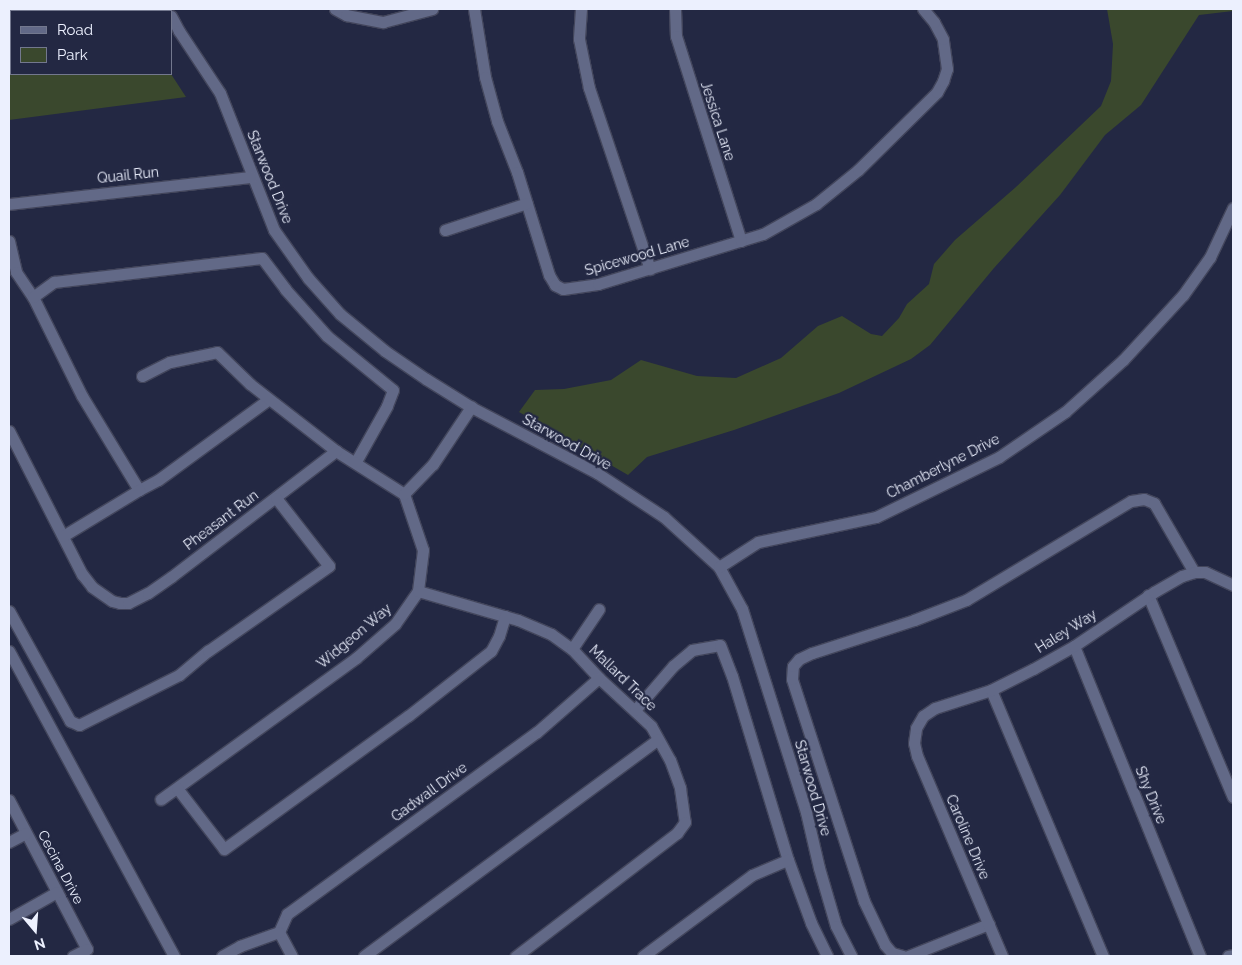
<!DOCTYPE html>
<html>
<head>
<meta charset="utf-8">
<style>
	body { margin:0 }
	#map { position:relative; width:1242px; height:965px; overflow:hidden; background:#232843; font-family:Raleway,sans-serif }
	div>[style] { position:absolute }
	.green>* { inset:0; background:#3a482d }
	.roads { filter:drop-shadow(1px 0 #43465c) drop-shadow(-1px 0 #43465c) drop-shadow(0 1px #43465c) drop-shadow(0 -1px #43465c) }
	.minor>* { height:11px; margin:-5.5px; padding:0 5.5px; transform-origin:5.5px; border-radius:5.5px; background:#626987 }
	span { translate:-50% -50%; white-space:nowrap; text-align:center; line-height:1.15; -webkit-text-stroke:4.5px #232843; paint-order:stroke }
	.street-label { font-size:14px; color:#ecf0fe }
	.frame { position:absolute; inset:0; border:10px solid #ecf0fe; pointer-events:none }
	.legend { position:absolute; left:10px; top:10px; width:162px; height:65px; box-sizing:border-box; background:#232843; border:1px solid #73788e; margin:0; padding:6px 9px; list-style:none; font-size:15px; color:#ecf0fe }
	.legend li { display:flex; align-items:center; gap:10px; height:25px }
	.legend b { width:25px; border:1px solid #73788e }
	.north { position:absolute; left:10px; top:905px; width:50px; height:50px; -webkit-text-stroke:4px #232843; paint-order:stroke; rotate:162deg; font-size:14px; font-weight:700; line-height:20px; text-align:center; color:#ecf0fe }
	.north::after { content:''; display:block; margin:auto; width:18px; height:22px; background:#ecf0fe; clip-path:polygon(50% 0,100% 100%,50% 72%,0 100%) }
</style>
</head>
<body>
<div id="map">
	<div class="green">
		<i style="clip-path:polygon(19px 9px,129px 9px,130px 11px,11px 11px,11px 74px,171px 74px,186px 97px,9px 120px,9px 10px)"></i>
		<i style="clip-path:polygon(1107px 9px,1233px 9px,1233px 11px,1199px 15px,1141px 105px,1105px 135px,1060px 195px,994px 268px,930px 345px,911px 359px,839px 393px,734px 430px,647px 457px,628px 475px,519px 412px,535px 390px,564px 389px,611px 380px,641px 360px,697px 376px,736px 378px,781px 358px,818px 326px,842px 316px,871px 334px,882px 336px,899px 318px,907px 304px,929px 284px,934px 264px,955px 240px,1016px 187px,1101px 106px,1111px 81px,1113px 44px)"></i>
	</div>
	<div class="roads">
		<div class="minor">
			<i style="left:335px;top:9px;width:13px;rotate:29deg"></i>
			<i style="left:346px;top:15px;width:38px;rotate:11deg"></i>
			<i style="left:383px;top:22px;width:51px;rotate:-14.9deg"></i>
			<i style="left:474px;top:9px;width:69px;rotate:80.8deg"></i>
			<i style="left:485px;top:77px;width:46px;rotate:74.7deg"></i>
			<i style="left:497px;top:121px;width:55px;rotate:68.6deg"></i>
			<i style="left:517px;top:172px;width:108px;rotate:72.7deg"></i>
			<i style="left:549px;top:275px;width:12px;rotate:59deg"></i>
			<i style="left:555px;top:285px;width:9px;rotate:27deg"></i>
			<i style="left:563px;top:289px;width:35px;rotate:-8deg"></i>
			<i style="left:598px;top:284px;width:172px;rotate:-16.9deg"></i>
			<i style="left:763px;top:234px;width:61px;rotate:-29.5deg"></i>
			<i style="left:816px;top:204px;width:54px;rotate:-39deg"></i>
			<i style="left:858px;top:170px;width:111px;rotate:-44.6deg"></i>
			<i style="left:937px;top:92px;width:13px;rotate:-61deg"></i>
			<i style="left:943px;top:81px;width:13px;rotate:-72deg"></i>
			<i style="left:947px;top:69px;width:30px;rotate:-98deg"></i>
			<i style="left:943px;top:39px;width:19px;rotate:-118deg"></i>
			<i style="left:934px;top:22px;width:17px;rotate:-130deg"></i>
			<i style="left:581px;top:9px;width:30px;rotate:94deg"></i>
			<i style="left:579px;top:39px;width:50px;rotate:78.5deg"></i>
			<i style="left:589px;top:88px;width:191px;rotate:71.4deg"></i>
			<i style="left:675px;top:9px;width:27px;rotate:88deg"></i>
			<i style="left:676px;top:36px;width:215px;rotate:72.4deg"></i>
			<i style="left:171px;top:16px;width:17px;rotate:62deg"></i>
			<i style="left:179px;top:31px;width:74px;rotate:56.5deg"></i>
			<i style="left:220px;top:93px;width:147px;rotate:68.5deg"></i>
			<i style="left:274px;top:230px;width:59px;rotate:54.7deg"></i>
			<i style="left:308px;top:278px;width:48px;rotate:48.4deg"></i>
			<i style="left:340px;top:314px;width:58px;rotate:39.4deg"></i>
			<i style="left:385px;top:351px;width:50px;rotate:34.3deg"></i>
			<i style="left:426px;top:379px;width:53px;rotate:31.9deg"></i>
			<i style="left:471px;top:407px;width:142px;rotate:27.6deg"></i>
			<i style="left:597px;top:473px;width:80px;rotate:33.3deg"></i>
			<i style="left:664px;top:517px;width:74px;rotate:42.3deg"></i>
			<i style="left:719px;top:567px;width:48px;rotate:61.3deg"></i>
			<i style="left:742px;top:609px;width:213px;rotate:72.5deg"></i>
			<i style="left:806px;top:812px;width:57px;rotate:76.9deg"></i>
			<i style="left:819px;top:868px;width:60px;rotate:73.7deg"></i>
			<i style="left:836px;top:926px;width:34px;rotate:63deg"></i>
			<i style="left:9px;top:204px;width:244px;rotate:-6.4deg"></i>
			<i style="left:445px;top:230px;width:86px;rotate:-18.2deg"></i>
			<i style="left:9px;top:241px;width:32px;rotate:77deg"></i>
			<i style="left:16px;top:272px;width:30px;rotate:56deg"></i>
			<i style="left:33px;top:297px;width:110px;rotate:63.7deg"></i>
			<i style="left:82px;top:396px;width:110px;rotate:58.8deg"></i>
			<i style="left:139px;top:490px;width:21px;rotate:-28deg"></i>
			<i style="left:158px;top:480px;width:137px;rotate:-36.1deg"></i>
			<i style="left:33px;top:297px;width:26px;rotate:-36deg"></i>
			<i style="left:54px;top:282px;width:209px;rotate:-6.6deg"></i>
			<i style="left:262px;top:258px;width:39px;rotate:53deg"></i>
			<i style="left:285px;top:289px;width:63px;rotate:48.2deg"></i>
			<i style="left:327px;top:336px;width:85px;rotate:39.3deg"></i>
			<i style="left:393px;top:390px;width:17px;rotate:111deg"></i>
			<i style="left:387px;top:406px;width:65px;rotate:119.3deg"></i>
			<i style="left:142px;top:376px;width:31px;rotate:-27deg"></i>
			<i style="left:170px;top:362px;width:48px;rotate:-12deg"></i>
			<i style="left:217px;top:352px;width:46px;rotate:44.1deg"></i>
			<i style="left:250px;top:384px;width:109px;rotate:37.9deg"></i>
			<i style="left:336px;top:451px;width:80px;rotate:32.3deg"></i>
			<i style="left:404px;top:494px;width:59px;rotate:71.3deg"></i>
			<i style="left:423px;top:550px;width:41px;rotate:97deg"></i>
			<i style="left:418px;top:591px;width:40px;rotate:124.9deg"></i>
			<i style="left:395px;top:624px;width:52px;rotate:138.9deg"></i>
			<i style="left:356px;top:658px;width:241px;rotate:144.1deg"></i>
			<i style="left:9px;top:431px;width:161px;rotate:63deg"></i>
			<i style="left:82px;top:574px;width:16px;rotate:52deg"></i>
			<i style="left:92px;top:587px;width:24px;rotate:35deg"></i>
			<i style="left:112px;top:601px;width:8px;rotate:14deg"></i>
			<i style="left:120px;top:603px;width:8px"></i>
			<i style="left:128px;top:603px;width:22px;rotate:-27deg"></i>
			<i style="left:148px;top:593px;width:28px;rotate:-35deg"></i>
			<i style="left:171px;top:577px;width:208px;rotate:-37.4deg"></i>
			<i style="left:404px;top:494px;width:42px;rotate:-46deg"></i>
			<i style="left:433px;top:464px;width:69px;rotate:-56.3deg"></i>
			<i style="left:63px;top:536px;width:89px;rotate:-31.2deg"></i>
			<i style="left:719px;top:567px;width:46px;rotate:-32.7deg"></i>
			<i style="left:758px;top:542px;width:121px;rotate:-12deg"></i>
			<i style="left:876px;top:517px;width:137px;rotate:-26deg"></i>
			<i style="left:999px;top:457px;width:80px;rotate:-34.3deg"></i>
			<i style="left:1065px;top:412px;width:78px;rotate:-41.9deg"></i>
			<i style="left:1123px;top:360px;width:88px;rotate:-47.3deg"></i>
			<i style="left:1183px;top:295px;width:47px;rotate:-54.6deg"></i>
			<i style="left:1210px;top:257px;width:54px;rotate:-64.9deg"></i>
			<i style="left:418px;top:591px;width:104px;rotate:16.2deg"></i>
			<i style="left:518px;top:620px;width:36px;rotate:23deg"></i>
			<i style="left:551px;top:634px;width:26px;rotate:36deg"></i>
			<i style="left:572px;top:649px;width:40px;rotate:47deg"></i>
			<i style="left:599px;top:678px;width:71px;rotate:42.7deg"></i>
			<i style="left:651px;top:726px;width:39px;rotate:61deg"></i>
			<i style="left:670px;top:760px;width:30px;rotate:70deg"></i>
			<i style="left:680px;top:788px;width:34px;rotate:82deg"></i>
			<i style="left:685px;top:822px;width:14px;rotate:126deg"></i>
			<i style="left:677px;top:833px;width:203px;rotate:142.6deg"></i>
			<i style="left:1148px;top:595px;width:219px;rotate:67.2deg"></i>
			<i style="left:9px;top:611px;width:126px;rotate:61deg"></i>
			<i style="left:70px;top:721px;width:10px;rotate:24deg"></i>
			<i style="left:79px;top:725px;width:112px;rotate:-26.6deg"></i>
			<i style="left:179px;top:675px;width:38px;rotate:-40deg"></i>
			<i style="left:208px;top:651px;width:148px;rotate:-35.1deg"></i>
			<i style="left:329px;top:566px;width:86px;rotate:-127.9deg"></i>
			<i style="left:1074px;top:646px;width:335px;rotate:67.9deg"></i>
			<i style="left:572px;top:649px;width:48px;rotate:-56deg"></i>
			<i style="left:9px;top:651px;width:347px;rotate:61.6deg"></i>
			<i style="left:991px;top:690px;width:289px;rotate:67.2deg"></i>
			<i style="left:635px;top:710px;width:58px;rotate:-49.2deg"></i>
			<i style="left:673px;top:666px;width:25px;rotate:-40deg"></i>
			<i style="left:692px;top:650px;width:28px;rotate:-10deg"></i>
			<i style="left:720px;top:645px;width:33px;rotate:69deg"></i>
			<i style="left:732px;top:676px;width:192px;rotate:73.1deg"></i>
			<i style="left:788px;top:860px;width:67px;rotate:69.9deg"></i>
			<i style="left:811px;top:923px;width:37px;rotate:64deg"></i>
			<i style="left:177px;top:788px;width:77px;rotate:52.4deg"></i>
			<i style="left:224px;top:849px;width:227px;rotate:-35.9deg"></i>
			<i style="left:408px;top:716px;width:105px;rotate:-38.1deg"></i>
			<i style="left:491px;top:651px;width:17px;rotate:-62deg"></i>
			<i style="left:499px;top:636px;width:21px;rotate:-73deg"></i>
			<i style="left:9px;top:800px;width:168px;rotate:62.4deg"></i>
			<i style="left:87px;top:949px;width:16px;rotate:153deg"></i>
			<i style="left:9px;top:842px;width:19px;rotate:-28deg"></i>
			<i style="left:9px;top:919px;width:55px;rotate:-29.4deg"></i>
			<i style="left:279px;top:932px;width:20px;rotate:-66deg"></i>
			<i style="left:287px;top:914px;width:309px;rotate:-36.1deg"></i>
			<i style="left:537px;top:732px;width:82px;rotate:-41.1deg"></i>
			<i style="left:279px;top:932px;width:27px;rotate:62deg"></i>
			<i style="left:222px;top:956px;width:21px;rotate:-29deg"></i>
			<i style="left:240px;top:946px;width:41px;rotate:-19.7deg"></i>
			<i style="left:364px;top:956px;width:365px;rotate:-36.4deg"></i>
			<i style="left:643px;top:956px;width:136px;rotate:-36.6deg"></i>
			<i style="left:752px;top:875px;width:39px;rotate:-23deg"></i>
			<i style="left:903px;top:956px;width:11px;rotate:-165deg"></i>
			<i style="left:892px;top:953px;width:11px;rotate:-131deg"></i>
			<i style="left:885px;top:945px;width:49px;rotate:-115.5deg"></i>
			<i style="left:864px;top:901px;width:233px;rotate:-108deg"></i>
			<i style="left:792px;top:679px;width:13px;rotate:-86deg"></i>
			<i style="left:793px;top:666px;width:9px;rotate:-49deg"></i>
			<i style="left:799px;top:659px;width:14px;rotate:-25deg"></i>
			<i style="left:812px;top:653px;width:107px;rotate:-17.9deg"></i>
			<i style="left:914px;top:620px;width:56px;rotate:-21deg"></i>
			<i style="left:966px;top:600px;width:192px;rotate:-31deg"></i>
			<i style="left:1131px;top:501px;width:13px;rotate:-9deg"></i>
			<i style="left:1144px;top:499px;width:11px;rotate:22deg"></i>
			<i style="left:1154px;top:503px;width:80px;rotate:59.9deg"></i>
			<i style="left:908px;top:956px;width:87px;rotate:-21.6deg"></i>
			<i style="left:1002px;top:956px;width:217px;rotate:-113deg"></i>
			<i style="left:917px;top:756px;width:13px;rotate:-103deg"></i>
			<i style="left:914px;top:743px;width:15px;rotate:-82deg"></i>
			<i style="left:916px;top:728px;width:14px;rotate:-60deg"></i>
			<i style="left:923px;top:716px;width:14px;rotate:-34deg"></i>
			<i style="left:935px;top:708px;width:59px;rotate:-17.8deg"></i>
			<i style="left:991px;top:690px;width:47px;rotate:-26.6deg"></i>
			<i style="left:1033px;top:669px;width:47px;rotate:-29.3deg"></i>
			<i style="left:1074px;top:646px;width:97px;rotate:-34deg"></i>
			<i style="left:1154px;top:592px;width:32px;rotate:-30deg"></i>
			<i style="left:1182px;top:576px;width:13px;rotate:-18deg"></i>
			<i style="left:1194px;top:572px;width:11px"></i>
			<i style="left:1205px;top:572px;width:31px;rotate:25deg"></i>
			<i style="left:1228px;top:956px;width:5px;rotate:-11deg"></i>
		</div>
	</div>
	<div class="street-label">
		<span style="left:718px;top:121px;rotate:72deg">Jessica Lane</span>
		<span style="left:128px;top:175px;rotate:-6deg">Quail Run</span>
		<span style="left:270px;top:177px;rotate:68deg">Starwood Drive</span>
		<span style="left:637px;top:256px;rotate:-16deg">Spicewood Lane</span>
		<span style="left:567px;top:442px;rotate:29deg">Starwood Drive</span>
		<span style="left:943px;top:466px;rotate:-27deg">Chamberlyne Drive</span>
		<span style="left:221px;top:520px;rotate:-37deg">Pheasant Run</span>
		<span style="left:1066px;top:631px;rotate:-32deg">Haley Way</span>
		<span style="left:354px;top:636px;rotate:-40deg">Widgeon Way</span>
		<span style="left:623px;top:678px;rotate:44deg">Mallard Trace</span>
		<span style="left:813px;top:788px;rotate:74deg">Starwood Drive</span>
		<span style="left:429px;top:792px;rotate:-36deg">Gadwall Drive</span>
		<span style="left:1151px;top:795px;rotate:68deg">Shy Drive</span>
		<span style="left:968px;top:837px;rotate:67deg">Caroline Drive</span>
		<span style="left:61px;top:867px;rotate:62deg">Cecina Drive</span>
	</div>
	<div class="frame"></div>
	<ul class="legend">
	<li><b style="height:6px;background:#626987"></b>Road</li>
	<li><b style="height:14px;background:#3a482d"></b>Park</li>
	</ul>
	<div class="north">N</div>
</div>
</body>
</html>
